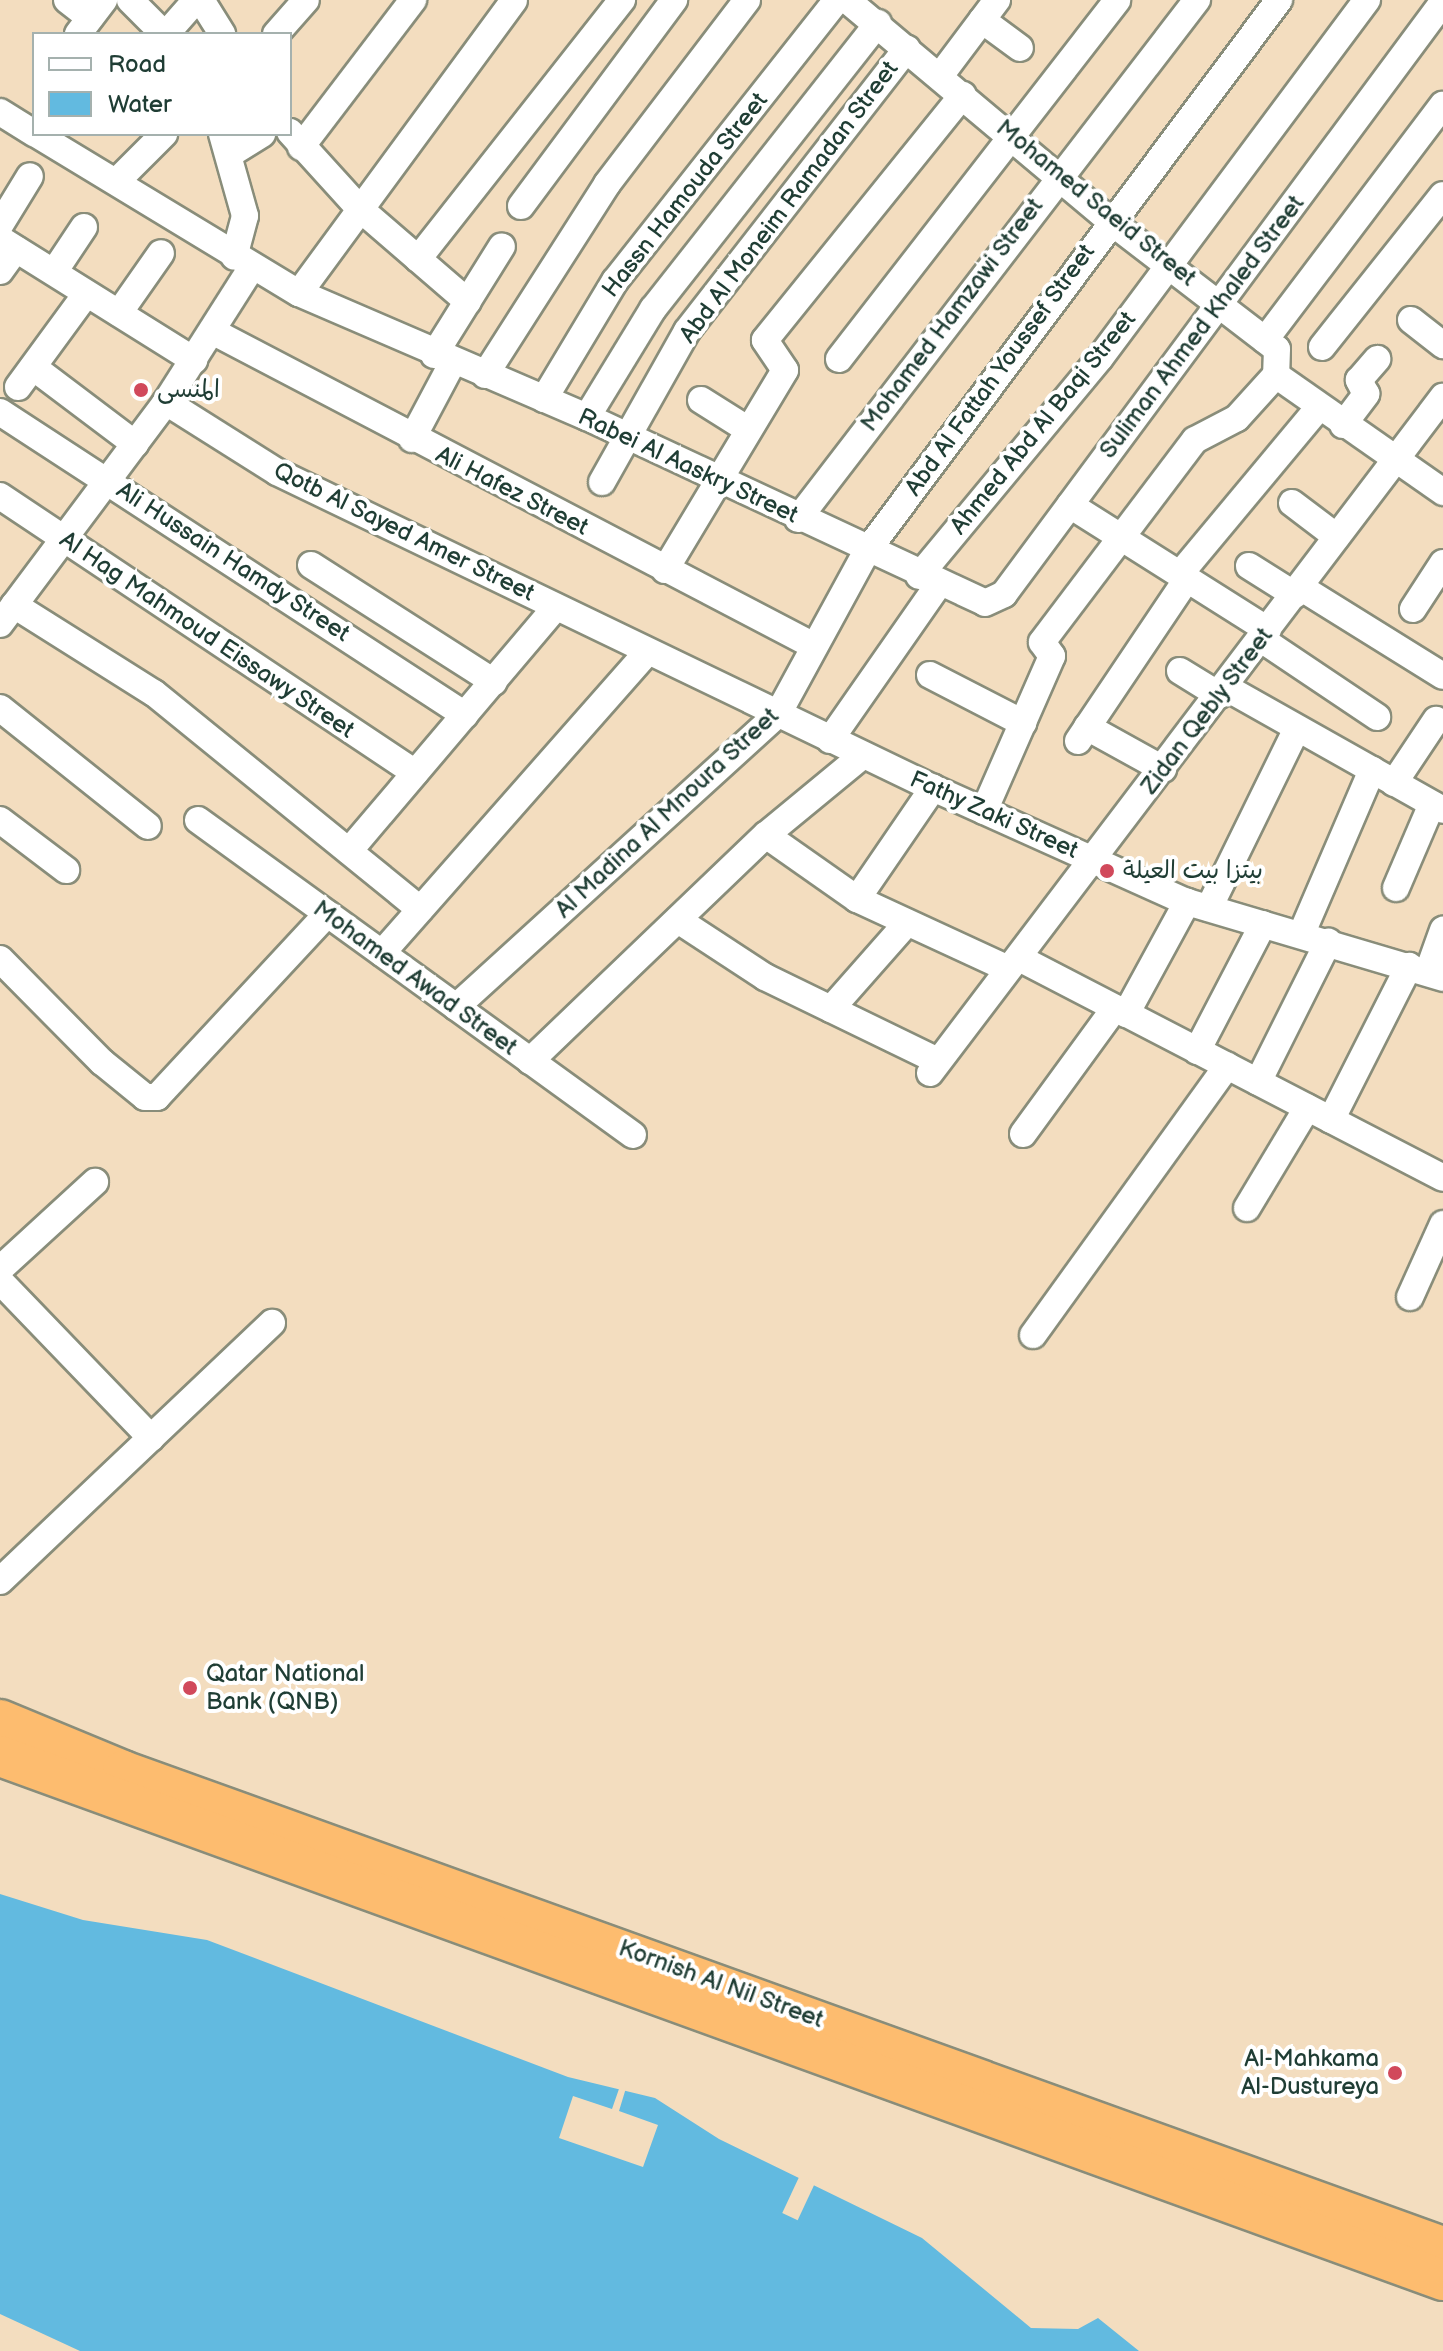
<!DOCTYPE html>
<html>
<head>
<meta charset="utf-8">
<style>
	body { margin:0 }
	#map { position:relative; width:1443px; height:2351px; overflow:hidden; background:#f3ddbf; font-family:"Balsamiq Sans","Playpen Sans Arabic",sans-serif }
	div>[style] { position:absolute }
	.water>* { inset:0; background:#62bae0 }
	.pier>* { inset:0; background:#f3ddbf; transform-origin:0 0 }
	.roads { filter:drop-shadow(2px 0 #898d7a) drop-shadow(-2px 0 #898d7a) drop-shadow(0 2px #898d7a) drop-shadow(0 -2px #898d7a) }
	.minor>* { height:26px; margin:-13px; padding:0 13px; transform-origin:13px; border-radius:13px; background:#fff }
	.highway>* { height:40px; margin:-20px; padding:0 20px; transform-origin:20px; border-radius:20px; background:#fdbc6f }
	.dots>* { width:22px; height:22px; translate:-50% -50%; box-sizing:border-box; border:4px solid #fff; border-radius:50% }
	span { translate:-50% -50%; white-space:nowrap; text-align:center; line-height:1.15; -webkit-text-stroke:8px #fff; paint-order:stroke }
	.street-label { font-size:24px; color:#1f3d34 }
	.poi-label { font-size:24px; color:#1f3d34 }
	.left { translate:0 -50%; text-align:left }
	.right { translate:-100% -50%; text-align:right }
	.legend { position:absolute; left:32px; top:32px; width:260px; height:104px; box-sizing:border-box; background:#fff; border:2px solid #a5b1ae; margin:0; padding:10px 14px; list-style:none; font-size:24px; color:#1f3d34 }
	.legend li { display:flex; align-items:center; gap:16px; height:40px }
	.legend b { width:40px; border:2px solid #a5b1ae }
</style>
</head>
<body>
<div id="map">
	<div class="water">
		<i style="clip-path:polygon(0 1894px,83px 1920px,207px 1940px,568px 2077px,655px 2098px,719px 2139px,922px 2238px,1031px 2328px,1078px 2329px,1098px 2318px,1139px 2351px,80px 2351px,0 2314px)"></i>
	</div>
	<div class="pier">
		<i style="clip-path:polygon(620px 2086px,626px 2088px,619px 2111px,658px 2125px,643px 2167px,559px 2138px,573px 2096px,612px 2109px)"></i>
		<i style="left:800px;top:2175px;width:17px;height:42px;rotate:25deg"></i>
	</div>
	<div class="roads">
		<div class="minor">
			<i style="left:67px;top:0;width:29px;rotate:38deg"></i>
			<i style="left:130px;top:0;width:48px;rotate:45deg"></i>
			<i style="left:201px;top:0;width:40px;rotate:58deg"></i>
			<i style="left:847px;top:0;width:344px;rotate:40deg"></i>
			<i style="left:1110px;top:221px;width:210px;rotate:37.5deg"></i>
			<i style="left:1277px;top:349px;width:26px;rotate:92deg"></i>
			<i style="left:1276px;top:375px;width:204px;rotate:35deg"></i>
			<i style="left:982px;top:20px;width:47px;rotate:36.4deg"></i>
			<i style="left:78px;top:34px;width:43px;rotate:-52.6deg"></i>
			<i style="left:166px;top:34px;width:45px;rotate:-48.6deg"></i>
			<i style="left:276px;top:34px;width:45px;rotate:-48.6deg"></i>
			<i style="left:940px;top:76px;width:95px;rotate:-53.1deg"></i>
			<i style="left:0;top:112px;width:40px;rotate:32deg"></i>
			<i style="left:290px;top:132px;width:101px;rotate:47.8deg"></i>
			<i style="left:358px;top:207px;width:145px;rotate:40.8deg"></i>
			<i style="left:36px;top:134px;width:307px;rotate:31.2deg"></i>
			<i style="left:299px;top:293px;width:314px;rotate:23.3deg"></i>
			<i style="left:587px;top:417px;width:439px;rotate:25deg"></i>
			<i style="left:985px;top:603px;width:21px;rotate:-25deg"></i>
			<i style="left:1004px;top:594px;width:737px;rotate:-53.44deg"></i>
			<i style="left:222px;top:134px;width:85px;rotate:74.3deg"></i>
			<i style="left:245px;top:216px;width:42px;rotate:105deg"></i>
			<i style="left:301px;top:147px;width:185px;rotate:-52.7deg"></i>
			<i style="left:230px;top:154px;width:38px;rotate:-32deg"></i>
			<i style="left:119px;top:179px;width:64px;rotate:-45deg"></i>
			<i style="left:521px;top:206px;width:257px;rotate:-53.4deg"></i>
			<i style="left:0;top:225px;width:57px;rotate:-58.5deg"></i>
			<i style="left:0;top:239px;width:229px;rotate:32deg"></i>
			<i style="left:418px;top:259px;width:330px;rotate:-51.8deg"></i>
			<i style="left:0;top:271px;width:27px;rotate:-54deg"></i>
			<i style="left:54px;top:272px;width:54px;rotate:-56.3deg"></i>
			<i style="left:299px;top:293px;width:363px;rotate:-53.7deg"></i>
			<i style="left:119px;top:313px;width:73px;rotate:-55deg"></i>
			<i style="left:1411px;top:320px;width:41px;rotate:38deg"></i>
			<i style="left:212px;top:331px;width:679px;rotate:27.62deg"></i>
			<i style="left:1265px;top:340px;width:295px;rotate:-52.9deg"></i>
			<i style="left:1322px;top:347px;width:194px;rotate:-51.5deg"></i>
			<i style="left:434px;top:355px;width:128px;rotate:-58deg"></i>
			<i style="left:839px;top:359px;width:454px;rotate:-52.2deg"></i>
			<i style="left:33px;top:367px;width:128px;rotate:37deg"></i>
			<i style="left:485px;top:375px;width:227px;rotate:-57.4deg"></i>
			<i style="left:607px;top:184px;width:231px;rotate:-52.7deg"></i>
			<i style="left:18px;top:387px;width:115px;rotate:-53.8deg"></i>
			<i style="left:544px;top:399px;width:138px;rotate:-59deg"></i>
			<i style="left:615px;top:281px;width:358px;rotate:-51.7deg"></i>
			<i style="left:701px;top:400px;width:54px;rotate:32.2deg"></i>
			<i style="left:166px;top:402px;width:131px;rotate:32.2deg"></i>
			<i style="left:277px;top:472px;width:728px;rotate:25.72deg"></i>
			<i style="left:933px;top:788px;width:278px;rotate:24.2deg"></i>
			<i style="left:1187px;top:902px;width:267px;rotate:16.5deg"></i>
			<i style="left:0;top:412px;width:555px;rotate:33.09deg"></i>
			<i style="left:587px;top:417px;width:127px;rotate:-58.6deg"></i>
			<i style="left:653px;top:309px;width:364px;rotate:-51.8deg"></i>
			<i style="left:1343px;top:425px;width:39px;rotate:-53deg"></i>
			<i style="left:1366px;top:394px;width:16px;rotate:-117deg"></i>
			<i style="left:1359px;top:380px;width:28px;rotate:-49deg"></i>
			<i style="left:412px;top:439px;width:87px;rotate:-62deg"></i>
			<i style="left:602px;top:482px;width:173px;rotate:-60.6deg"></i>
			<i style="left:687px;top:331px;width:358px;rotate:-52.1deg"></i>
			<i style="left:0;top:496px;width:499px;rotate:33.7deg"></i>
			<i style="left:1292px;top:503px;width:56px;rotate:37.1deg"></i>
			<i style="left:1070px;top:505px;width:234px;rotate:32.3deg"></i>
			<i style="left:798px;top:519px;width:655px;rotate:-52.45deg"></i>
			<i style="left:311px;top:565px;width:217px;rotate:32.6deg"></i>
			<i style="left:1249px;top:566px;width:54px;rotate:32.2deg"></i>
			<i style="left:665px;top:570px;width:233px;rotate:-59deg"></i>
			<i style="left:785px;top:370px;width:36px;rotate:-124deg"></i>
			<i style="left:765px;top:340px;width:315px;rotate:-51.1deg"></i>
			<i style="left:1180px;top:574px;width:217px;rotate:-50.2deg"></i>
			<i style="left:919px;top:576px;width:283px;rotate:-50.3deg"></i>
			<i style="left:1100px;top:358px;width:447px;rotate:-53.3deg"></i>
			<i style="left:1300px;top:587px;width:168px;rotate:31.9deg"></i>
			<i style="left:14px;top:605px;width:165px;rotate:32.2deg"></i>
			<i style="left:154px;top:693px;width:343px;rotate:39.1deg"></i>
			<i style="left:1413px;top:609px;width:55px;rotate:-56.9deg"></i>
			<i style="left:0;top:624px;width:277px;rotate:-53.2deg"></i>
			<i style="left:166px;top:402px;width:160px;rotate:-57.5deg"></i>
			<i style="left:1261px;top:639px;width:140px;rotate:33.9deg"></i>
			<i style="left:1180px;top:671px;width:46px;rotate:31.6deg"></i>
			<i style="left:930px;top:675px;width:105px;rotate:27.3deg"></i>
			<i style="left:1225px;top:687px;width:250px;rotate:29.4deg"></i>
			<i style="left:0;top:708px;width:189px;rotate:38.6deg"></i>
			<i style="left:1087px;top:727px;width:87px;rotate:28.9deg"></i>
			<i style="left:830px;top:740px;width:189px;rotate:-55.1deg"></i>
			<i style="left:1078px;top:741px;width:195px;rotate:-56.1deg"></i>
			<i style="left:1394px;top:783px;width:76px;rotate:-56.3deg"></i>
			<i style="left:984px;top:811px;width:169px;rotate:-66.3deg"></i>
			<i style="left:1052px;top:656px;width:17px;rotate:-126deg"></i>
			<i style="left:1042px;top:642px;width:253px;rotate:-52.9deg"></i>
			<i style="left:1195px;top:440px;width:47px;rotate:-27.6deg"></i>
			<i style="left:1237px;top:418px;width:58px;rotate:-47.8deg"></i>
			<i style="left:0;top:820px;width:83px;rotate:37.1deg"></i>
			<i style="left:198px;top:820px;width:537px;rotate:35.91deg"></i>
			<i style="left:766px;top:835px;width:111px;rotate:35.1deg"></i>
			<i style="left:857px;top:899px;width:164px;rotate:24.8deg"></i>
			<i style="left:349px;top:851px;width:320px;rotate:-49.7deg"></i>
			<i style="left:1396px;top:888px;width:91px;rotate:-66.8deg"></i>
			<i style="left:857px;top:899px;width:135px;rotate:-55.6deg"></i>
			<i style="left:1209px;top:908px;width:200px;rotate:-63.9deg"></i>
			<i style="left:678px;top:920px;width:104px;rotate:33.2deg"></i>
			<i style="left:765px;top:977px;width:192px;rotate:25.9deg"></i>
			<i style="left:1301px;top:935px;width:180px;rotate:-66.7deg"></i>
			<i style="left:382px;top:953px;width:402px;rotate:-48.6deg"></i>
			<i style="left:0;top:959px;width:145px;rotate:45.3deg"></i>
			<i style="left:102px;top:1062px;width:55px;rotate:39.1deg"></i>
			<i style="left:145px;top:1097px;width:12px"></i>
			<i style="left:157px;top:1097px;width:250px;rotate:-47.1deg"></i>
			<i style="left:1021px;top:959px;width:475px;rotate:27.4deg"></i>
			<i style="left:1428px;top:972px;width:45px;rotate:-70.3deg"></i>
			<i style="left:456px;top:1007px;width:435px;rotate:-42.3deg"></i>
			<i style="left:778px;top:714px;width:186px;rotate:-61.4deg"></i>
			<i style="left:867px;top:551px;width:688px;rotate:-53.21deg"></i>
			<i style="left:831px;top:1009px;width:113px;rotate:-48.6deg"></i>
			<i style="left:1126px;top:1014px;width:128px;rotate:-61.4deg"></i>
			<i style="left:1197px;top:1051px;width:143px;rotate:-62.5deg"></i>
			<i style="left:530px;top:1061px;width:327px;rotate:-43.8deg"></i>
			<i style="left:766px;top:835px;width:124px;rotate:-39.5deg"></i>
			<i style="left:930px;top:1073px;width:849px;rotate:-52.81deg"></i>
			<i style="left:1258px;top:1082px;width:157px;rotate:-63.4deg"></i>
			<i style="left:1331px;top:1120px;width:173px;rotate:-63.1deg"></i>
			<i style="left:1023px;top:1134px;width:156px;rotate:-53.9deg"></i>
			<i style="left:1247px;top:1208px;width:117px;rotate:-59deg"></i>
			<i style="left:0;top:1269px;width:129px;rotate:-42.5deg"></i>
			<i style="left:0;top:1281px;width:218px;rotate:46.1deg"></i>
			<i style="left:1410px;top:1297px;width:80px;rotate:-65.7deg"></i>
			<i style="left:1033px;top:1335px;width:332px;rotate:-54.2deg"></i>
			<i style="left:0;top:1581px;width:375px;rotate:-43.5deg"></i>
		</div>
		<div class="highway">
			<i style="left:0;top:1720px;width:133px;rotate:22.5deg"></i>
			<i style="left:123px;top:1771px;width:1403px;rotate:19.83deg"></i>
			<i style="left:0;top:1756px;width:1535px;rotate:19.96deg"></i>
		</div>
	</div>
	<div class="dots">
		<i style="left:141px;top:390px;background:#d1495b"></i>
		<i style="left:1107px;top:871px;background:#d1495b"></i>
		<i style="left:190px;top:1688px;background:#d1495b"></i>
		<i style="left:1395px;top:2073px;background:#d1495b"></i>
	</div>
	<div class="street-label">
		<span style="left:685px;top:195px;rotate:-52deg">Hassn Hamouda Street</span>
		<span style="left:789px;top:202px;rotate:-53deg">Abd Al Moneim Ramadan Street</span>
		<span style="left:1096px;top:203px;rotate:39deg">Mohamed Saeid Street</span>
		<span style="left:952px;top:315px;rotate:-53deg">Mohamed Hamzawi Street</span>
		<span style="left:1202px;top:327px;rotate:-53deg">Suliman Ahmed Khaled Street</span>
		<span style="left:1000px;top:370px;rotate:-54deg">Abd Al Fattah Youssef Street</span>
		<span style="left:1043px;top:423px;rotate:-51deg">Ahmed Abd Al Baqi Street</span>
		<span style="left:688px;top:466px;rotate:25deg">Rabei Al Aaskry Street</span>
		<span style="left:512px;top:491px;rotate:27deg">Ali Hafez Street</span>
		<span style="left:404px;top:532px;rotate:26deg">Qotb Al Sayed Amer Street</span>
		<span style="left:233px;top:562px;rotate:33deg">Ali Hussain Hamdy Street</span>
		<span style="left:207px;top:635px;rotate:34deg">Al Hag Mahmoud Eissawy Street</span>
		<span style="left:1207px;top:711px;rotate:-53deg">Zidan Qebly Street</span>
		<span style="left:667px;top:813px;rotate:-43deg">Al Madina Al Mnoura Street</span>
		<span style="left:994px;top:815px;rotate:24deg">Fathy Zaki Street</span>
		<span style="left:415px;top:978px;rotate:36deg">Mohamed Awad Street</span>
		<span style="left:721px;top:1984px;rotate:20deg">Kornish Al Nil Street</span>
	</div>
	<div class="poi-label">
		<span class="left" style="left:157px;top:390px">المنسى</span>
		<span class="left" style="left:1123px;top:871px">بيتزا بيت العيلة</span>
		<span class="left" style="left:206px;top:1688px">Qatar National<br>Bank (QNB)</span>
		<span class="right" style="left:1379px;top:2073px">Al-Mahkama<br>Al-Dustureya</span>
	</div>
	<ul class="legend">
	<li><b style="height:10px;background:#fff"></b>Road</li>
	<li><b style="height:22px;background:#62bae0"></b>Water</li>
	</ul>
</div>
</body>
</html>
